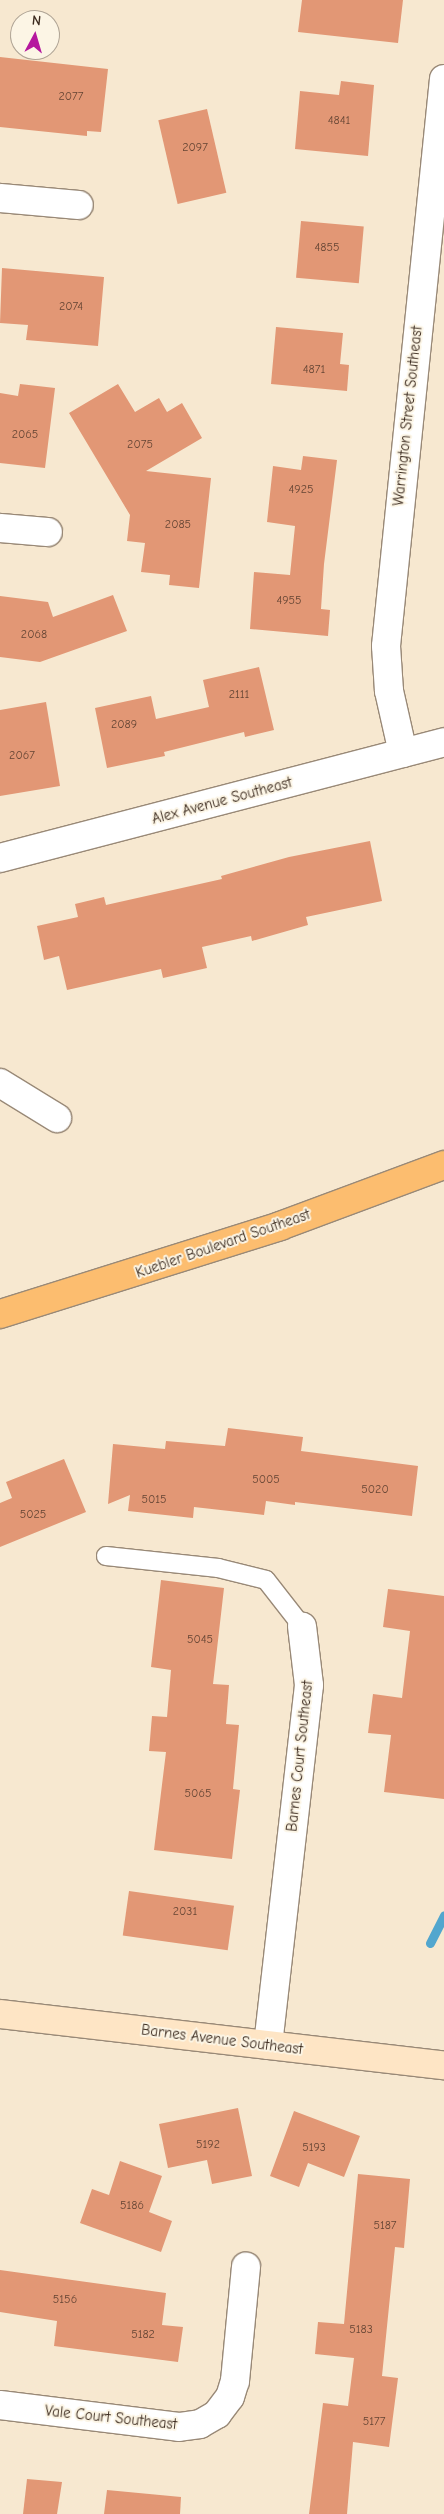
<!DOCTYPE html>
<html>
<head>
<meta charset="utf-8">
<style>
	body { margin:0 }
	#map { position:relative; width:444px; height:2514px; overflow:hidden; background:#f7e8d0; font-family:"Comic Neue",sans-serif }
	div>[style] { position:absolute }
	.stream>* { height:9px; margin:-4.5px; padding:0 4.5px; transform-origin:4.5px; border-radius:4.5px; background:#52a6ce }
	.building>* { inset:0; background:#e29775; transform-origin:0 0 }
	.roads { filter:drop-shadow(1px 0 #998977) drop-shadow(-1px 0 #998977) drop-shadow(0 1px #998977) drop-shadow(0 -1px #998977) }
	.lane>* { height:18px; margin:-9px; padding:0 9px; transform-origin:9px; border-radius:9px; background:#fff }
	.street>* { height:28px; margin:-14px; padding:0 14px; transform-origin:14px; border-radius:14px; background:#fff }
	.secondary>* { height:28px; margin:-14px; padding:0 14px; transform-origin:14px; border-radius:14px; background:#fee5c5 }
	.primary>* { height:28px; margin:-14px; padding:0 14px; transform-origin:14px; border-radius:14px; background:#fcbd6f }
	span { translate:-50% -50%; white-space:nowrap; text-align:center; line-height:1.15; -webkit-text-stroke:4px #fcf5e5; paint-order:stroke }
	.number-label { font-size:12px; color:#654534 }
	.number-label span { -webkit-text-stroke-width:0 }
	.street-label { font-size:15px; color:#3b2a1e }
	.north { position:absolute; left:10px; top:10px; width:50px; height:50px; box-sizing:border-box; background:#fcf5e5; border:1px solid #afa495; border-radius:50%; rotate:6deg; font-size:14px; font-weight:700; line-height:20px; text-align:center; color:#3b2a1e }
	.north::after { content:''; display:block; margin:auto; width:18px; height:22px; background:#b5179e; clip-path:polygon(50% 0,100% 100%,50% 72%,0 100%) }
</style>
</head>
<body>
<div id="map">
	<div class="stream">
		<i style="left:430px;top:1943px;width:31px;rotate:-63deg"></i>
	</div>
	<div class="building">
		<i style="clip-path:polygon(302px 0,403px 0,398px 43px,298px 32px)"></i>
		<i style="clip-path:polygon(0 57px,108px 69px,101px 132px,87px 131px,87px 136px,0 127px)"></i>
		<i style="clip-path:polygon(341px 81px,374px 85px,368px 156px,295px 149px,300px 91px,339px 95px)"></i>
		<i style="left:207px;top:109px;width:86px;height:50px;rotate:77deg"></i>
		<i style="left:301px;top:221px;width:63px;height:57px;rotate:5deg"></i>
		<i style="clip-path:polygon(2px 268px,104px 277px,98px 346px,26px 340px,28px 325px,0 323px)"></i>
		<i style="clip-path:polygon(276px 327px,343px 333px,340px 364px,349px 365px,347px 391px,271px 384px)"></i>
		<i style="clip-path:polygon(20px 384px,55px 388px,45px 468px,0 463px,0 393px,18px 396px)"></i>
		<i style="clip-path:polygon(118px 384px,135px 412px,159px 398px,167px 412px,182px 403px,202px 438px,146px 471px,211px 478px,199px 588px,169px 585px,170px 575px,141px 572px,145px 543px,127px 541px,130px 515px,69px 413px)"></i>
		<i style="clip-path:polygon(303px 456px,337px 460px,324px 564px,321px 609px,330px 610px,328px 636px,250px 629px,254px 572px,290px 575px,295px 526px,267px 522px,273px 466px,301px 470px)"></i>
		<i style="clip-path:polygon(113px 595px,127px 631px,40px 662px,0 657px,0 596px,48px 602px,53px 617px)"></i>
		<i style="clip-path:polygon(259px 667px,274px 730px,245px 737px,244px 732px,164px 752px,165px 756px,107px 768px,95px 708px,151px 696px,156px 719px,209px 707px,203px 680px)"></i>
		<i style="clip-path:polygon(46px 702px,60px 786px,0 796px,0 710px)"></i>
		<i style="clip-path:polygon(370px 841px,382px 901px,306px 917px,308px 925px,252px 941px,251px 936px,202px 947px,207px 968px,163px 978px,161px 969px,67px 990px,59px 956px,44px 960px,37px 926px,78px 917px,75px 904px,104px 897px,106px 905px,222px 879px,221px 876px,289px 857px)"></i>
		<i style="clip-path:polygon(228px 1428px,303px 1437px,301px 1451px,418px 1466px,412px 1516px,295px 1502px,295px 1505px,266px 1501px,264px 1515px,194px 1507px,193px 1518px,128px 1511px,130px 1495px,108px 1504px,113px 1444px,165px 1449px,166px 1441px,225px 1446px)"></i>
		<i style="clip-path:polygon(64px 1459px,86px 1512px,0 1547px,0 1503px,12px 1498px,6px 1482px)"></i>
		<i style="clip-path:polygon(161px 1580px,224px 1588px,213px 1684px,229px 1685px,226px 1724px,239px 1725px,233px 1789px,240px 1790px,232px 1859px,154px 1850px,166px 1752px,149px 1751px,152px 1716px,167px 1717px,171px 1670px,151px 1667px)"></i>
		<i style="clip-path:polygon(388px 1589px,444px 1596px,444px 1799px,384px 1792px,391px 1735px,368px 1733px,373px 1694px,402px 1698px,410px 1631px,383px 1627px)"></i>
		<i style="left:129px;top:1891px;width:106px;height:45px;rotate:8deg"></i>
		<i style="clip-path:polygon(238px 2108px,252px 2176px,212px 2184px,207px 2160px,168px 2168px,159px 2124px)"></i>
		<i style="clip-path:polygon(294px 2111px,360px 2136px,344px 2177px,308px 2163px,299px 2187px,270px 2176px)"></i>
		<i style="clip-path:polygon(120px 2161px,162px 2176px,149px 2212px,172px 2221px,161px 2252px,80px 2223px,92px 2189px,109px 2195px)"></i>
		<i style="clip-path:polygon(358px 2174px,410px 2179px,404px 2248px,395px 2247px,382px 2376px,398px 2378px,389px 2447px,353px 2442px,347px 2514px,309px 2514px,323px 2403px,348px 2406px,354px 2358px,315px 2354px,318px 2322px,344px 2324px)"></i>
		<i style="clip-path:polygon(0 2270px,166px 2293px,162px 2325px,183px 2327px,178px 2362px,54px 2346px,57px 2321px,0 2312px)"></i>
		<i style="clip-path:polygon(27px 2479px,62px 2482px,57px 2514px,23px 2514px)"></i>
		<i style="clip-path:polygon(107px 2490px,181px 2497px,180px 2514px,104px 2514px)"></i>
	</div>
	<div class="roads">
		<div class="lane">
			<i style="left:106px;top:1556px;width:113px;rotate:6.1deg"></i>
			<i style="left:218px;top:1568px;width:49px;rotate:14deg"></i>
			<i style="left:266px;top:1580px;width:58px;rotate:52deg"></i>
		</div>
		<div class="street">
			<i style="left:0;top:198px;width:79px;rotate:5.1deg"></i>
			<i style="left:0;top:528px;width:48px;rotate:4.8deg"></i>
			<i style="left:403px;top:753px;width:64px;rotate:-102.7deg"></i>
			<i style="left:389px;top:691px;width:45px;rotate:-93.8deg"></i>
			<i style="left:386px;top:646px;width:570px;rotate:-84.16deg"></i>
			<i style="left:0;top:858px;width:459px;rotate:-14.6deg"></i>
			<i style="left:0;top:1083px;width:67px;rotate:31.6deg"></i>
			<i style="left:268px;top:2045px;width:362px;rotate:-83.5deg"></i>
			<i style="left:309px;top:1685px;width:59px;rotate:-96.8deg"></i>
			<i style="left:0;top:2405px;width:180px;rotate:7deg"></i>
			<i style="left:179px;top:2427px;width:21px;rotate:-8deg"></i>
			<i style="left:200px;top:2424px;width:20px;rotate:-30deg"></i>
			<i style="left:217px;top:2414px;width:21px;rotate:-53deg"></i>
			<i style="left:230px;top:2397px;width:17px;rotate:-73deg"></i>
			<i style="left:235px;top:2381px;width:115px;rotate:-84.5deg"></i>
		</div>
		<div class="secondary">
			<i style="left:0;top:2014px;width:447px;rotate:6.6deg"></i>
		</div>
		<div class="primary">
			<i style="left:0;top:1314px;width:294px;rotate:-17.4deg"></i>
			<i style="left:280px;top:1226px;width:175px;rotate:-20.4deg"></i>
		</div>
	</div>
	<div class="number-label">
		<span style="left:71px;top:97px">2077</span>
		<span style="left:339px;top:121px">4841</span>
		<span style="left:195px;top:148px">2097</span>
		<span style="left:327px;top:248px">4855</span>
		<span style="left:71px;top:307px">2074</span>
		<span style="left:314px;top:370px">4871</span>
		<span style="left:25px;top:435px">2065</span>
		<span style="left:140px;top:445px">2075</span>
		<span style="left:301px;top:490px">4925</span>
		<span style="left:178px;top:525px">2085</span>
		<span style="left:289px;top:601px">4955</span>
		<span style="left:34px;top:635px">2068</span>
		<span style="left:239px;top:695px">2111</span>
		<span style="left:124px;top:725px">2089</span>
		<span style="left:22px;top:756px">2067</span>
		<span style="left:266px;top:1480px">5005</span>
		<span style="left:375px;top:1490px">5020</span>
		<span style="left:154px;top:1500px">5015</span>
		<span style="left:33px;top:1515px">5025</span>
		<span style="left:200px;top:1640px">5045</span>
		<span style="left:198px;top:1794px">5065</span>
		<span style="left:185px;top:1912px">2031</span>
		<span style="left:208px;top:2145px">5192</span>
		<span style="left:314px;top:2148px">5193</span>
		<span style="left:132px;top:2206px">5186</span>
		<span style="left:385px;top:2226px">5187</span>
		<span style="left:65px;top:2300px">5156</span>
		<span style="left:361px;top:2330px">5183</span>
		<span style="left:143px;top:2335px">5182</span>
		<span style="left:374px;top:2422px">5177</span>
	</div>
	<div class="street-label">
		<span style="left:408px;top:416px;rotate:-84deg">Warrington Street Southeast</span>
		<span style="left:222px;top:801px;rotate:-15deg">Alex Avenue Southeast</span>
		<span style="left:223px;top:1244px;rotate:-19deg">Kuebler Boulevard Southeast</span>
		<span style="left:300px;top:1756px;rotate:-84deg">Barnes Court Southeast</span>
		<span style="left:222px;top:2040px;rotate:7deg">Barnes Avenue Southeast</span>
		<span style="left:111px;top:2418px;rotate:6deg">Vale Court Southeast</span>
	</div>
	<div class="north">N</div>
</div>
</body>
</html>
